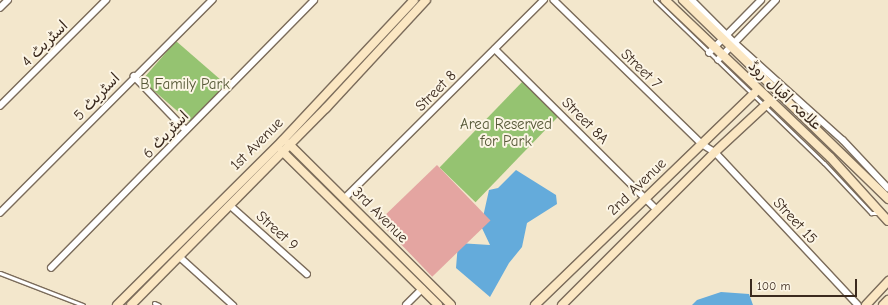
<!DOCTYPE html>
<html>
<head>
<meta charset="utf-8">
<style>
	body { margin:0 }
	#map { position:relative; width:888px; height:305px; overflow:hidden; background:#f3e7cc; font-family:"Comic Neue","Playpen Sans Arabic",sans-serif }
	div>[style] { position:absolute }
	.green>* { inset:0; background:#95c371; transform-origin:0 0 }
	.water>* { inset:0; background:#64abdb }
	.building>* { inset:0; background:#e4a5a1; transform-origin:0 0 }
	.roads { filter:drop-shadow(1px 0 #7b6c5b) drop-shadow(-1px 0 #7b6c5b) drop-shadow(0 1px #7b6c5b) drop-shadow(0 -1px #7b6c5b) }
	.lane>* { height:3px; margin:-1.5px; padding:0 1.5px; transform-origin:1.5px; border-radius:1.5px; background:#fff }
	.street>* { height:5.5px; margin:-2.75px; padding:0 2.75px; transform-origin:2.75px; border-radius:2.75px; background:#fff }
	.secondary>* { height:8px; margin:-4px; padding:0 4px; transform-origin:4px; border-radius:4px; background:#fbe7c3 }
	span { translate:-50% -50%; white-space:nowrap; text-align:center; line-height:1.15; -webkit-text-stroke:4px #fcf5e5; paint-order:stroke }
	.street-label { font-size:15px; color:#3b2a1e }
	.park-label { font-size:15px; color:#565837 }
	.scale { position:absolute; left:750px; top:279px; width:107px; height:18px; box-sizing:border-box; border:2px solid #3b2a1e; border-top:0; padding-left:5px; font-size:12px; line-height:14px; white-space:nowrap; color:#3b2a1e; -webkit-text-stroke:3px #fcf5e5; paint-order:stroke }
</style>
</head>
<body>
<div id="map">
	<div class="green">
		<i style="left:176px;top:41px;width:66px;height:52px;rotate:41deg"></i>
		<i style="left:525px;top:79px;width:50px;height:123px;rotate:44deg"></i>
	</div>
	<div class="water">
		<i style="clip-path:polygon(516px 170px,556px 195px,557px 204px,527px 223px,522px 247px,509px 263px,490px 297px,456px 268px,458px 243px,490px 245px,481px 226px,489px 190px,498px 188px)"></i>
		<i style="clip-path:polygon(721px 292px,749px 294px,753px 305px,692px 305px,697px 300px)"></i>
	</div>
	<div class="building">
		<i style="left:437px;top:165px;width:77px;height:81px;rotate:46deg"></i>
	</div>
	<div class="roads">
		<div class="lane">
			<i style="left:655px;top:0;width:235px;rotate:44deg"></i>
			<i style="left:824px;top:163px;width:69px;rotate:46.8deg"></i>
			<i style="left:871px;top:213px;width:7px"></i>
			<i style="left:0;top:273px;width:89px;rotate:21.1deg"></i>
			<i style="left:154px;top:303px;width:5px;rotate:22deg"></i>
		</div>
		<div class="street">
			<i style="left:554px;top:0;width:206px;rotate:44.2deg"></i>
			<i style="left:702px;top:144px;width:15px;rotate:32deg"></i>
			<i style="left:715px;top:152px;width:209px;rotate:46.9deg"></i>
			<i style="left:692px;top:0;width:59px;rotate:45deg"></i>
			<i style="left:734px;top:42px;width:147px;rotate:42deg"></i>
			<i style="left:843px;top:140px;width:66px;rotate:46.8deg"></i>
			<i style="left:0;top:8px;width:11px;rotate:-45deg"></i>
			<i style="left:495px;top:49px;width:228px;rotate:44.8deg"></i>
			<i style="left:709px;top:53px;width:74px;rotate:-45.5deg"></i>
			<i style="left:718px;top:60px;width:83px;rotate:-46deg"></i>
			<i style="left:134px;top:76px;width:75px;rotate:46.1deg"></i>
			<i style="left:0;top:106px;width:150px;rotate:-45deg"></i>
			<i style="left:344px;top:199px;width:282px;rotate:-44.9deg"></i>
			<i style="left:231px;top:206px;width:102px;rotate:41.8deg"></i>
			<i style="left:0;top:213px;width:301px;rotate:-45.1deg"></i>
			<i style="left:180px;top:257px;width:72px;rotate:42.2deg"></i>
			<i style="left:51px;top:268px;width:375px;rotate:-45.5deg"></i>
			<i style="left:406px;top:305px;width:23px;rotate:-45deg"></i>
		</div>
		<div class="secondary">
			<i style="left:665px;top:0;width:228px;rotate:43.6deg"></i>
			<i style="left:830px;top:157px;width:86px;rotate:47.8deg"></i>
			<i style="left:683px;top:0;width:286px;rotate:44.1deg"></i>
			<i style="left:289px;top:144px;width:228px;rotate:44.8deg"></i>
			<i style="left:282px;top:151px;width:219px;rotate:44.6deg"></i>
			<i style="left:117px;top:305px;width:233px;rotate:-44.8deg"></i>
			<i style="left:282px;top:141px;width:193px;rotate:-46.9deg"></i>
			<i style="left:131px;top:305px;width:277px;rotate:-45.3deg"></i>
			<i style="left:326px;top:108px;width:147px;rotate:-47.2deg"></i>
			<i style="left:535px;top:305px;width:310px;rotate:-44deg"></i>
			<i style="left:562px;top:305px;width:216px;rotate:-45deg"></i>
			<i style="left:715px;top:152px;width:75px;rotate:-42.8deg"></i>
			<i style="left:866px;top:305px;width:33px;rotate:-47deg"></i>
			<i style="left:883px;top:305px;width:7px;rotate:-45deg"></i>
		</div>
	</div>
	<div class="street-label">
		<span style="left:45px;top:44px;rotate:-45deg">اسٹریٹ 4</span>
		<span style="left:641px;top:69px;rotate:44deg">Street 7</span>
		<span style="left:436px;top:91px;rotate:-45deg">Street 8</span>
		<span style="left:785px;top:96px;rotate:43deg">علامہ اقبال روڈ</span>
		<span style="left:97px;top:97px;rotate:-46deg">اسٹریٹ 5</span>
		<span style="left:585px;top:121px;rotate:45deg">Street 8A</span>
		<span style="left:166px;top:135px;rotate:-46deg">اسٹریٹ 6</span>
		<span style="left:257px;top:144px;rotate:-45deg">1st Avenue</span>
		<span style="left:637px;top:187px;rotate:-44deg">2nd Avenue</span>
		<span style="left:380px;top:215px;rotate:45deg">3rd Avenue</span>
		<span style="left:795px;top:221px;rotate:47deg">Street 15</span>
		<span style="left:277px;top:231px;rotate:42deg">Street 9</span>
	</div>
	<div class="park-label">
		<span style="left:185px;top:85px">B Family Park</span>
		<span style="left:506px;top:133px">Area Reserved<br>for Park</span>
	</div>
	<div class="scale">100 m</div>
</div>
</body>
</html>
